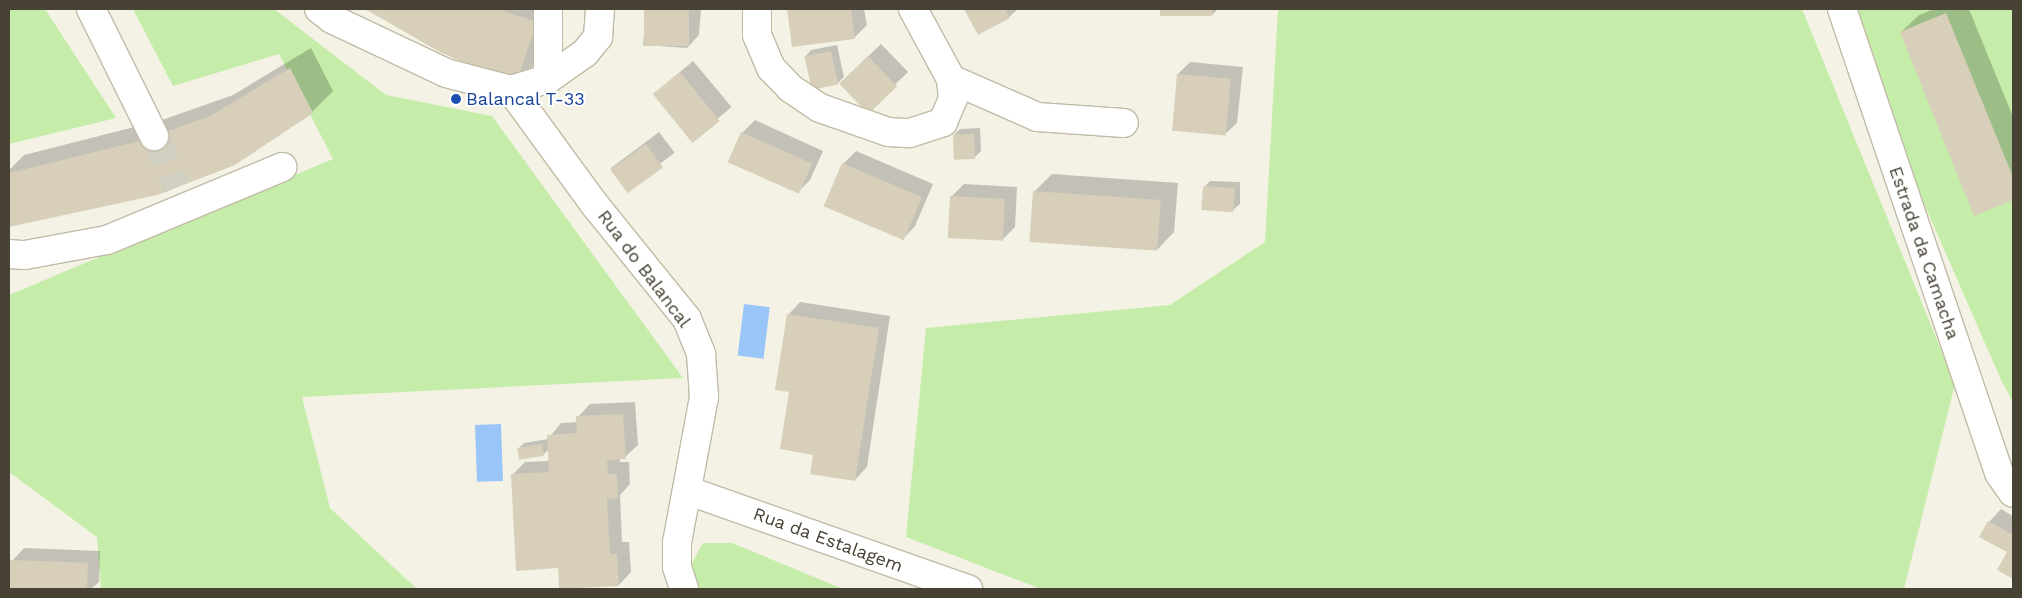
<!DOCTYPE html>
<html>
<head>
<meta charset="utf-8">
<style>
	body { margin:0 }
	#map { position:relative; width:2022px; height:598px; overflow:hidden; background:#f4f2e5; font-family:"Work Sans",sans-serif }
	div>[style] { position:absolute }
	.green>* { inset:0; background:#c5eda9 }
	.water>* { inset:0; background:#9ac5f8; transform-origin:0 0 }
	.shadow>* { inset:0; background:#0003; transform-origin:0 0 }
	.building>* { inset:0; background:#d7cfb9; transform-origin:0 0 }
	.minor-tunnel>* { height:28px; margin-top:-14px; transform-origin:0; background:repeating-linear-gradient(90deg,#d1cfc2 0 28px,transparent 0 42px) }
	.roads { filter:drop-shadow(1px 0 #c1bba6) drop-shadow(-1px 0 #c1bba6) drop-shadow(0 1px #c1bba6) drop-shadow(0 -1px #c1bba6) }
	.minor>* { height:28px; margin:-14px; padding:0 14px; transform-origin:14px; border-radius:14px; background:#fff }
	.dots>* { width:14px; height:14px; translate:-50% -50%; box-sizing:border-box; border:2px solid #fff; border-radius:50% }
	span { translate:-50% -50%; white-space:nowrap; text-align:center; line-height:1.15; -webkit-text-stroke:4px #fff; paint-order:stroke }
	.transit-label { font-size:18px; color:#164399 }
	.left { translate:0 -50%; text-align:left }
	.street-label { font-size:18px; color:#474234 }
	.frame { position:absolute; inset:0; border:10px solid #474234; pointer-events:none }
</style>
</head>
<body>
<div id="map">
	<div class="green">
		<i style="clip-path:polygon(9px 9px,45px 9px,116px 118px,9px 144px)"></i>
		<i style="clip-path:polygon(133px 9px,274px 9px,386px 95px,492px 116px,683px 378px,302px 397px,330px 508px,417px 589px,101px 589px,97px 537px,9px 472px,9px 295px,333px 159px,279px 54px,173px 86px)"></i>
		<i style="clip-path:polygon(1278px 9px,1802px 9px,1955px 384px,1904px 589px,1041px 589px,906px 537px,926px 328px,1170px 305px,1265px 242px)"></i>
		<i style="clip-path:polygon(1839px 9px,2013px 9px,2013px 402px,2002px 382px)"></i>
		<i style="clip-path:polygon(703px 543px,732px 543px,843px 589px,697px 589px,691px 565px)"></i>
	</div>
	<div class="water">
		<i style="left:744px;top:304px;width:26px;height:52px;rotate:7deg"></i>
		<i style="left:501px;top:424px;width:57px;height:26px;rotate:88deg"></i>
	</div>
	<div class="shadow">
		<i style="clip-path:polygon(367px 9px,555px 9px,536px 63px,515px 84px,439px 50px)"></i>
		<i style="clip-path:polygon(646px 9px,701px 9px,699px 35px,687px 48px,643px 45px)"></i>
		<i style="clip-path:polygon(788px 9px,864px 9px,867px 25px,854px 38px,793px 46px)"></i>
		<i style="clip-path:polygon(965px 9px,1018px 9px,1009px 17px,979px 34px)"></i>
		<i style="clip-path:polygon(1161px 9px,1218px 9px,1211px 16px,1161px 15px)"></i>
		<i style="clip-path:polygon(1934px 9px,1969px 9px,2013px 117px,2013px 199px,1975px 214px,1901px 32px,1919px 15px)"></i>
		<i style="left:881px;top:44px;width:39px;height:56px;rotate:46deg"></i>
		<i style="clip-path:polygon(837px 45px,844px 77px,838px 83px,805px 57px,811px 50px)"></i>
		<i style="clip-path:polygon(311px 48px,333px 91px,312px 112px,157px 193px,9px 225px,9px 170px,24px 155px,162px 120px,233px 95px)"></i>
		<i style="left:693px;top:61px;width:60px;height:50px;rotate:50deg"></i>
		<i style="clip-path:polygon(1190px 62px,1243px 67px,1237px 123px,1224px 135px,1178px 74px)"></i>
		<i style="clip-path:polygon(755px 120px,823px 151px,810px 180px,798px 192px,742px 133px)"></i>
		<i style="clip-path:polygon(980px 128px,981px 151px,974px 158px,954px 135px,960px 129px)"></i>
		<i style="left:659px;top:132px;width:26px;height:60px;rotate:53deg"></i>
		<i style="clip-path:polygon(856px 151px,933px 184px,915px 226px,903px 239px,843px 164px)"></i>
		<i style="clip-path:polygon(1052px 174px,1178px 183px,1174px 232px,1157px 250px,1034px 192px)"></i>
		<i style="clip-path:polygon(1210px 181px,1240px 182px,1240px 204px,1233px 210px,1204px 187px)"></i>
		<i style="clip-path:polygon(964px 184px,1017px 187px,1015px 227px,1002px 240px,951px 197px)"></i>
		<i style="clip-path:polygon(800px 302px,890px 316px,867px 467px,855px 480px,814px 453px,790px 391px,788px 315px)"></i>
		<i style="clip-path:polygon(635px 402px,638px 445px,625px 457px,620px 458px,620px 462px,629px 462px,630px 484px,620px 495px,622px 542px,629px 542px,631px 572px,619px 585px,559px 567px,512px 475px,525px 462px,549px 461px,549px 449px,543px 455px,518px 449px,524px 443px,548px 439px,561px 423px,578px 422px,578px 417px,590px 404px)"></i>
		<i style="clip-path:polygon(2001px 509px,2013px 516px,2013px 578px,1999px 569px,2008px 552px,1989px 522px)"></i>
		<i style="clip-path:polygon(24px 548px,100px 551px,99px 582px,91px 589px,10px 589px,12px 561px)"></i>
	</div>
	<div class="building">
		<i style="clip-path:polygon(365px 9px,497px 9px,537px 22px,515px 86px,438px 51px)"></i>
		<i style="left:644px;top:9px;width:45px;height:37px"></i>
		<i style="clip-path:polygon(787px 9px,851px 9px,855px 39px,792px 47px)"></i>
		<i style="clip-path:polygon(964px 9px,1005px 9px,1010px 18px,978px 35px)"></i>
		<i style="left:1160px;top:9px;width:52px;height:7px"></i>
		<i style="clip-path:polygon(1946px 13px,2013px 177px,2013px 200px,1974px 216px,1900px 32px)"></i>
		<i style="left:831px;top:51px;width:34px;height:27px;rotate:78deg"></i>
		<i style="left:868px;top:56px;width:42px;height:40px;rotate:46deg"></i>
		<i style="clip-path:polygon(290px 68px,313px 113px,235px 165px,157px 195px,9px 227px,9px 173px,140px 141px,210px 116px)"></i>
		<i style="left:680px;top:72px;width:63px;height:35px;rotate:51deg"></i>
		<i style="left:1177px;top:74px;width:54px;height:57px;rotate:5deg"></i>
		<i style="left:741px;top:132px;width:78px;height:33px;rotate:24deg"></i>
		<i style="left:974px;top:134px;width:25px;height:21px;rotate:88deg"></i>
		<i style="left:646px;top:144px;width:29px;height:44px;rotate:54deg"></i>
		<i style="left:842px;top:163px;width:87px;height:47px;rotate:23deg"></i>
		<i style="left:1203px;top:186px;width:32px;height:24px;rotate:4deg"></i>
		<i style="left:1033px;top:191px;width:128px;height:51px;rotate:4deg"></i>
		<i style="left:950px;top:196px;width:55px;height:42px;rotate:3deg"></i>
		<i style="clip-path:polygon(787px 314px,879px 328px,855px 481px,810px 474px,813px 455px,780px 449px,789px 392px,775px 390px)"></i>
		<i style="clip-path:polygon(623px 414px,626px 459px,607px 460px,608px 474px,617px 474px,618px 498px,607px 499px,610px 554px,617px 554px,619px 586px,559px 589px,558px 568px,516px 571px,511px 474px,549px 472px,547px 435px,577px 433px,576px 416px)"></i>
		<i style="left:542px;top:444px;width:12px;height:25px;rotate:81deg"></i>
		<i style="clip-path:polygon(1988px 521px,2013px 535px,2013px 579px,1997px 570px,2007px 552px,1979px 537px)"></i>
		<i style="left:10px;top:560px;width:78px;height:29px;rotate:2deg"></i>
	</div>
	<div class="minor-tunnel">
		<i style="left:154px;top:136px;width:56px;rotate:65.7deg"></i>
	</div>
	<div class="roads">
		<div class="minor">
			<i style="left:91px;top:9px;width:142px;rotate:63.6deg"></i>
			<i style="left:319px;top:9px;width:16px;rotate:38deg"></i>
			<i style="left:332px;top:19px;width:126px;rotate:25.3deg"></i>
			<i style="left:446px;top:73px;width:67px;rotate:14.7deg"></i>
			<i style="left:511px;top:90px;width:39px;rotate:-17deg"></i>
			<i style="left:548px;top:79px;width:45px;rotate:-35.1deg"></i>
			<i style="left:585px;top:53px;width:21px;rotate:-51deg"></i>
			<i style="left:598px;top:37px;width:28px;rotate:-86deg"></i>
			<i style="left:757px;top:9px;width:26px;rotate:90deg"></i>
			<i style="left:757px;top:35px;width:36px;rotate:67deg"></i>
			<i style="left:771px;top:68px;width:28px;rotate:46deg"></i>
			<i style="left:790px;top:88px;width:36px;rotate:34deg"></i>
			<i style="left:820px;top:108px;width:72px;rotate:19.4deg"></i>
			<i style="left:888px;top:132px;width:22px;rotate:3deg"></i>
			<i style="left:910px;top:133px;width:35px;rotate:-18deg"></i>
			<i style="left:943px;top:122px;width:25px;rotate:-67deg"></i>
			<i style="left:953px;top:99px;width:20px;rotate:-96deg"></i>
			<i style="left:951px;top:79px;width:80px;rotate:-118.5deg"></i>
			<i style="left:1842px;top:9px;width:490px;rotate:71.3deg"></i>
			<i style="left:1999px;top:473px;width:24px;rotate:55deg"></i>
			<i style="left:548px;top:79px;width:70px;rotate:-90deg"></i>
			<i style="left:951px;top:79px;width:94px;rotate:23.8deg"></i>
			<i style="left:1037px;top:117px;width:87px;rotate:3.9deg"></i>
			<i style="left:511px;top:90px;width:142px;rotate:53.9deg"></i>
			<i style="left:595px;top:205px;width:146px;rotate:51.1deg"></i>
			<i style="left:687px;top:319px;width:38px;rotate:68deg"></i>
			<i style="left:701px;top:354px;width:43px;rotate:86deg"></i>
			<i style="left:704px;top:397px;width:148px;rotate:100.5deg"></i>
			<i style="left:677px;top:543px;width:24px;rotate:90deg"></i>
			<i style="left:677px;top:567px;width:23px;rotate:72deg"></i>
			<i style="left:9px;top:254px;width:16px;rotate:4deg"></i>
			<i style="left:25px;top:255px;width:83px;rotate:-10.4deg"></i>
			<i style="left:107px;top:240px;width:190px;rotate:-22.6deg"></i>
			<i style="left:689px;top:491px;width:296px;rotate:19.4deg"></i>
		</div>
	</div>
	<div class="dots">
		<i style="left:456px;top:99px;background:#1a4fb4"></i>
	</div>
	<div class="transit-label">
		<span class="left" style="left:466px;top:99px">Balancal T-33</span>
	</div>
	<div class="street-label">
		<span style="left:1924px;top:253px;rotate:71deg">Estrada da Camacha</span>
		<span style="left:644px;top:269px;rotate:53deg">Rua do Balancal</span>
		<span style="left:828px;top:540px;rotate:20deg">Rua da Estalagem</span>
	</div>
	<div class="frame"></div>
</div>
</body>
</html>
